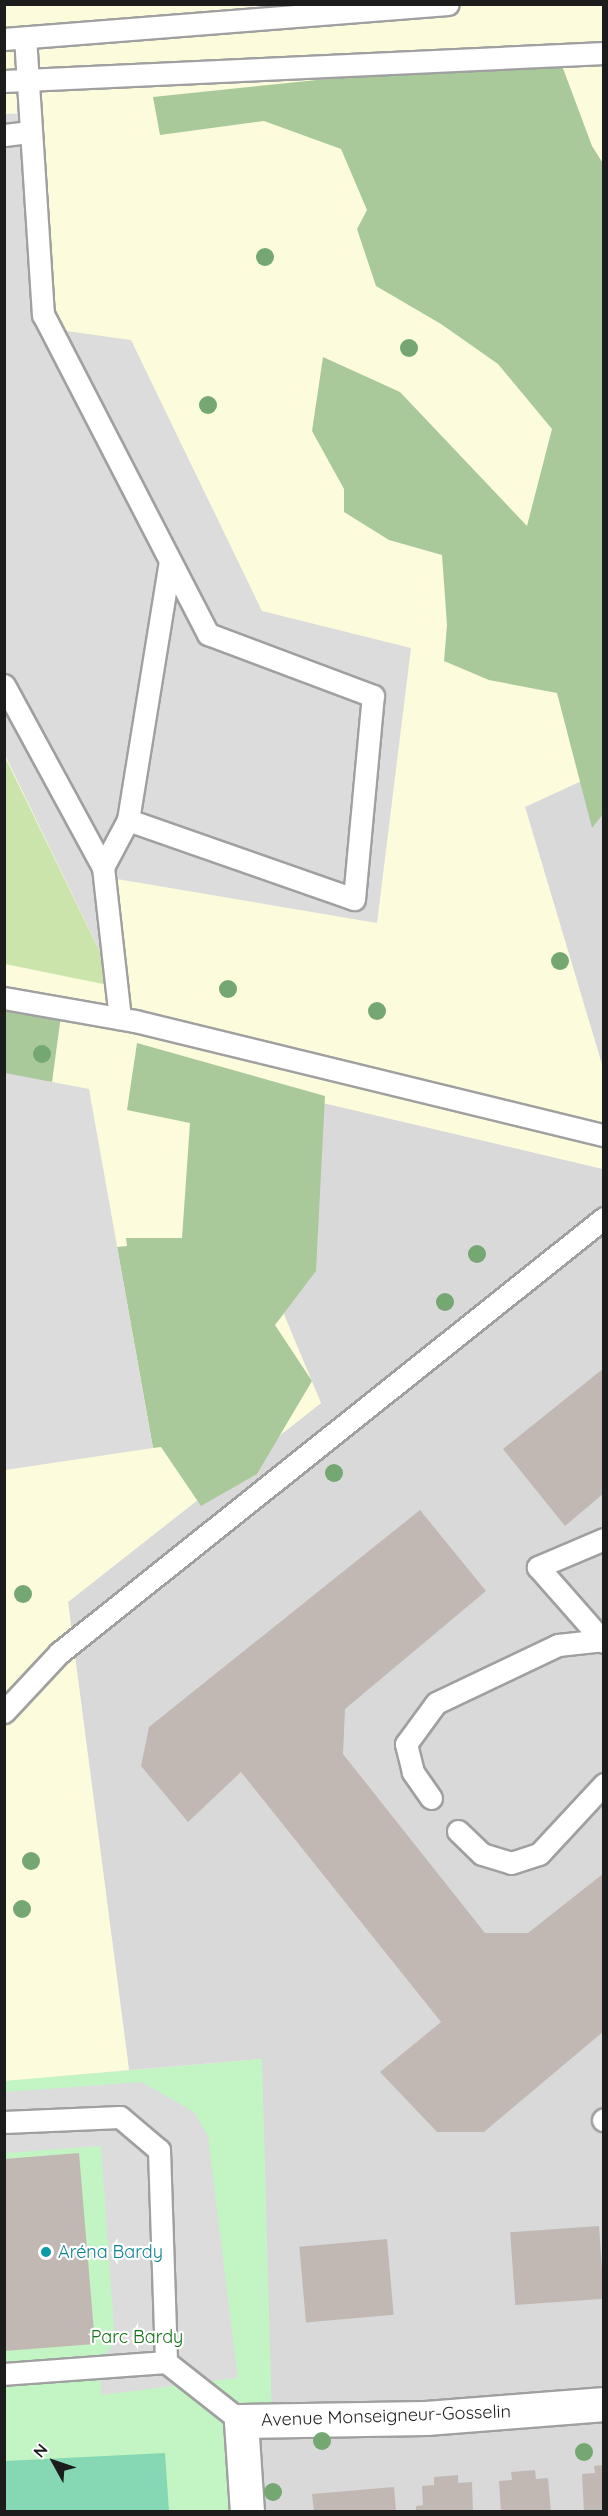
<!DOCTYPE html>
<html>
<head>
<meta charset="utf-8">
<style>
	body { margin:0 }
	#map { position:relative; width:608px; height:2516px; overflow:hidden; background:#ede9e3; font-family:Quicksand,sans-serif }
	div>[style] { position:absolute }
	.residential>* { inset:0; background:#dad9d9 }
	.education>* { inset:0; background:#fcfbdc }
	.grass>* { inset:0; background:#cae4ac }
	.forest>* { inset:0; background:#aac99a }
	.park>* { inset:0; background:#c2f5c3 }
	.pitch>* { inset:0; background:#86d7b3 }
	.parking>* { inset:0; background:#dcdcdc }
	.building>* { inset:0; background:#c1b8b3; transform-origin:0 0 }
	.roads { filter:drop-shadow(2px 0 #a0a0a0) drop-shadow(-2px 0 #a0a0a0) drop-shadow(0 2px #a0a0a0) drop-shadow(0 -2px #a0a0a0) }
	.lane>* { height:21px; margin:-10.5px; padding:0 10.5px; transform-origin:10.5px; border-radius:10.5px; background:#fff }
	.street>* { height:33px; margin:-16.5px; padding:0 16.5px; transform-origin:16.5px; border-radius:16.5px; background:#fff }
	.trees>* { width:18px; height:18px; margin:-9px; border-radius:50%; background:#75a772 }
	.dots>* { width:16px; height:16px; translate:-50% -50%; box-sizing:border-box; border:3px solid #fff; border-radius:50% }
	span { translate:-50% -50%; white-space:nowrap; text-align:center; line-height:1.15; -webkit-text-stroke:4.5px #fff; paint-order:stroke }
	.culture-label { font-size:18px; color:#0d838f }
	.left { translate:0 -50%; text-align:left }
	.park-label { font-size:18px; color:#137116 }
	.street-label { font-size:18px; color:#1c1c1c }
	.frame { position:absolute; inset:0; border:6px solid #1c1c1c; pointer-events:none }
	.north { position:absolute; left:24px; top:2432px; width:60px; height:60px; -webkit-text-stroke:4px #fff; paint-order:stroke; rotate:310deg; font-size:16px; font-weight:700; line-height:24px; text-align:center; color:#1c1c1c }
	.north::after { content:''; display:block; margin:auto; width:21px; height:27px; background:#1c1c1c; clip-path:polygon(50% 0,100% 100%,50% 72%,0 100%) }
</style>
</head>
<body>
<div id="map">
	<div class="residential">
		<i style="clip-path:polygon(603px 771px,603px 1068px,525px 807px)"></i>
		<i style="clip-path:polygon(319px 1102px,603px 1169px,603px 2511px,247px 2511px,261px 2059px,129px 2070px,68px 1602px,321px 1403px,280px 1305px)"></i>
	</div>
	<div class="education">
		<i style="clip-path:polygon(5px 5px,603px 5px,603px 771px,525px 807px,603px 1068px,603px 1169px,319px 1102px,280px 1305px,321px 1403px,68px 1602px,129px 2070px,5px 2081px)"></i>
	</div>
	<div class="grass">
		<i style="clip-path:polygon(4px 755px,102px 956px,117px 966px,108px 985px,5px 964px)"></i>
	</div>
	<div class="forest">
		<i style="clip-path:polygon(558px 55px,592px 146px,604px 165px,604px 813px,592px 828px,557px 693px,489px 680px,444px 661px,447px 625px,442px 555px,389px 540px,344px 512px,344px 489px,312px 431px,323px 357px,400px 392px,527px 526px,552px 429px,498px 364px,441px 324px,376px 286px,357px 229px,367px 210px,341px 149px,264px 121px,160px 135px,153px 97px)"></i>
		<i style="clip-path:polygon(5px 1002px,62px 1008px,52px 1082px,5px 1076px)"></i>
		<i style="clip-path:polygon(137px 1043px,325px 1096px,316px 1271px,275px 1325px,312px 1381px,257px 1474px,201px 1506px,161px 1447px,153px 1448px,117px 1247px,127px 1246px,126px 1238px,182px 1238px,190px 1123px,127px 1110px)"></i>
	</div>
	<div class="park">
		<i style="clip-path:polygon(262px 2059px,272px 2420px,242px 2421px,247px 2511px,5px 2512px,5px 2081px)"></i>
	</div>
	<div class="pitch">
		<i style="clip-path:polygon(165px 2453px,169px 2511px,5px 2511px,5px 2461px)"></i>
	</div>
	<div class="parking">
		<i style="clip-path:polygon(35px 113px,44px 328px,131px 340px,262px 611px,411px 648px,377px 923px,105px 877px,102px 956px,5px 755px,4px 114px)"></i>
		<i style="clip-path:polygon(5px 1073px,89px 1089px,153px 1448px,5px 1470px)"></i>
		<i style="clip-path:polygon(142px 2082px,194px 2112px,208px 2136px,238px 2378px,101px 2395px,99px 2362px,115px 2343px,101px 2146px,5px 2153px,5px 2092px)"></i>
	</div>
	<div class="building">
		<i style="clip-path:polygon(604px 1368px,604px 1493px,565px 1526px,503px 1449px)"></i>
		<i style="clip-path:polygon(420px 1510px,486px 1591px,345px 1709px,343px 1754px,485px 1933px,528px 1933px,604px 1873px,604px 2031px,484px 2132px,437px 2132px,380px 2072px,441px 2022px,241px 1772px,188px 1822px,141px 1766px,149px 1727px)"></i>
		<i style="clip-path:polygon(79px 2153px,95px 2344px,4px 2351px,4px 2159px)"></i>
		<i style="left:599px;top:2226px;width:73px;height:89px;rotate:86deg"></i>
		<i style="left:387px;top:2239px;width:76px;height:88px;rotate:85deg"></i>
		<i style="clip-path:polygon(604px 2465px,604px 2512px,584px 2512px,582px 2474px,595px 2473px,594px 2466px)"></i>
		<i style="clip-path:polygon(535px 2470px,536px 2479px,548px 2478px,551px 2512px,501px 2512px,499px 2481px,512px 2480px,511px 2472px)"></i>
		<i style="clip-path:polygon(458px 2475px,458px 2483px,472px 2482px,473px 2512px,416px 2512px,416px 2506px,423px 2505px,422px 2486px,434px 2485px,434px 2477px)"></i>
		<i style="clip-path:polygon(394px 2487px,396px 2512px,314px 2512px,312px 2494px)"></i>
	</div>
	<div class="roads">
		<div class="lane">
			<i style="left:4px;top:39px;width:445px;rotate:-4.5deg"></i>
			<i style="left:4px;top:81px;width:601px;rotate:-2.67deg"></i>
			<i style="left:4px;top:135px;width:26px;rotate:-7deg"></i>
			<i style="left:4px;top:685px;width:207px;rotate:61.5deg"></i>
			<i style="left:103px;top:867px;width:53px;rotate:-62deg"></i>
			<i style="left:128px;top:820px;width:239px;rotate:19.3deg"></i>
			<i style="left:354px;top:899px;width:204px;rotate:-84.7deg"></i>
			<i style="left:373px;top:696px;width:176px;rotate:-159.4deg"></i>
			<i style="left:208px;top:634px;width:359px;rotate:-117.3deg"></i>
			<i style="left:43px;top:315px;width:278px;rotate:-93.7deg"></i>
			<i style="left:128px;top:820px;width:261px;rotate:-80.8deg"></i>
			<i style="left:103px;top:867px;width:152px;rotate:83.6deg"></i>
			<i style="left:4px;top:998px;width:133px;rotate:10deg"></i>
			<i style="left:135px;top:1021px;width:483px;rotate:13.7deg"></i>
			<i style="left:604px;top:1539px;width:72px;rotate:157deg"></i>
			<i style="left:538px;top:1567px;width:100px;rotate:48.7deg"></i>
			<i style="left:4px;top:1712px;width:81px;rotate:-47deg"></i>
			<i style="left:59px;top:1653px;width:697px;rotate:-38.6deg"></i>
			<i style="left:431px;top:1798px;width:32px;rotate:-125deg"></i>
			<i style="left:413px;top:1772px;width:29px;rotate:-104deg"></i>
			<i style="left:406px;top:1744px;width:51px;rotate:-53.8deg"></i>
			<i style="left:436px;top:1703px;width:135px;rotate:-25.4deg"></i>
			<i style="left:558px;top:1645px;width:46px;rotate:-6.2deg"></i>
			<i style="left:458px;top:1831px;width:33px;rotate:44deg"></i>
			<i style="left:482px;top:1854px;width:30px;rotate:17deg"></i>
			<i style="left:511px;top:1863px;width:29px;rotate:-18deg"></i>
			<i style="left:539px;top:1854px;width:96px;rotate:-47.1deg"></i>
			<i style="left:603px;top:2120px;width:1px;rotate:-45deg"></i>
			<i style="left:4px;top:2122px;width:116px;rotate:-2.5deg"></i>
			<i style="left:120px;top:2117px;width:51px;rotate:40.2deg"></i>
			<i style="left:159px;top:2150px;width:212px;rotate:88.1deg"></i>
			<i style="left:166px;top:2362px;width:162px;rotate:175.8deg"></i>
			<i style="left:166px;top:2362px;width:95px;rotate:38.2deg"></i>
		</div>
		<div class="street">
			<i style="left:247px;top:2512px;width:91px;rotate:-93.8deg"></i>
			<i style="left:241px;top:2421px;width:185px;rotate:-0.9deg"></i>
			<i style="left:426px;top:2418px;width:179px;rotate:-4.5deg"></i>
		</div>
	</div>
	<div class="trees">
		<i style="left:265px;top:257px"></i>
		<i style="left:409px;top:348px"></i>
		<i style="left:208px;top:405px"></i>
		<i style="left:560px;top:961px"></i>
		<i style="left:228px;top:989px"></i>
		<i style="left:377px;top:1011px"></i>
		<i style="left:42px;top:1054px"></i>
		<i style="left:477px;top:1254px"></i>
		<i style="left:445px;top:1302px"></i>
		<i style="left:334px;top:1473px"></i>
		<i style="left:23px;top:1594px"></i>
		<i style="left:31px;top:1861px"></i>
		<i style="left:22px;top:1909px"></i>
		<i style="left:322px;top:2441px"></i>
		<i style="left:584px;top:2452px"></i>
		<i style="left:273px;top:2492px"></i>
	</div>
	<div class="dots">
		<i style="left:46px;top:2252px;background:#0f9aa8"></i>
	</div>
	<div class="culture-label">
		<span class="left" style="left:58px;top:2252px">Aréna Bardy</span>
	</div>
	<div class="park-label">
		<span style="left:137px;top:2337px">Parc Bardy</span>
	</div>
	<div class="street-label">
		<span style="left:386px;top:2416px;rotate:-2deg">Avenue Monseigneur-Gosselin</span>
	</div>
	<div class="frame"></div>
	<div class="north">N</div>
</div>
</body>
</html>
